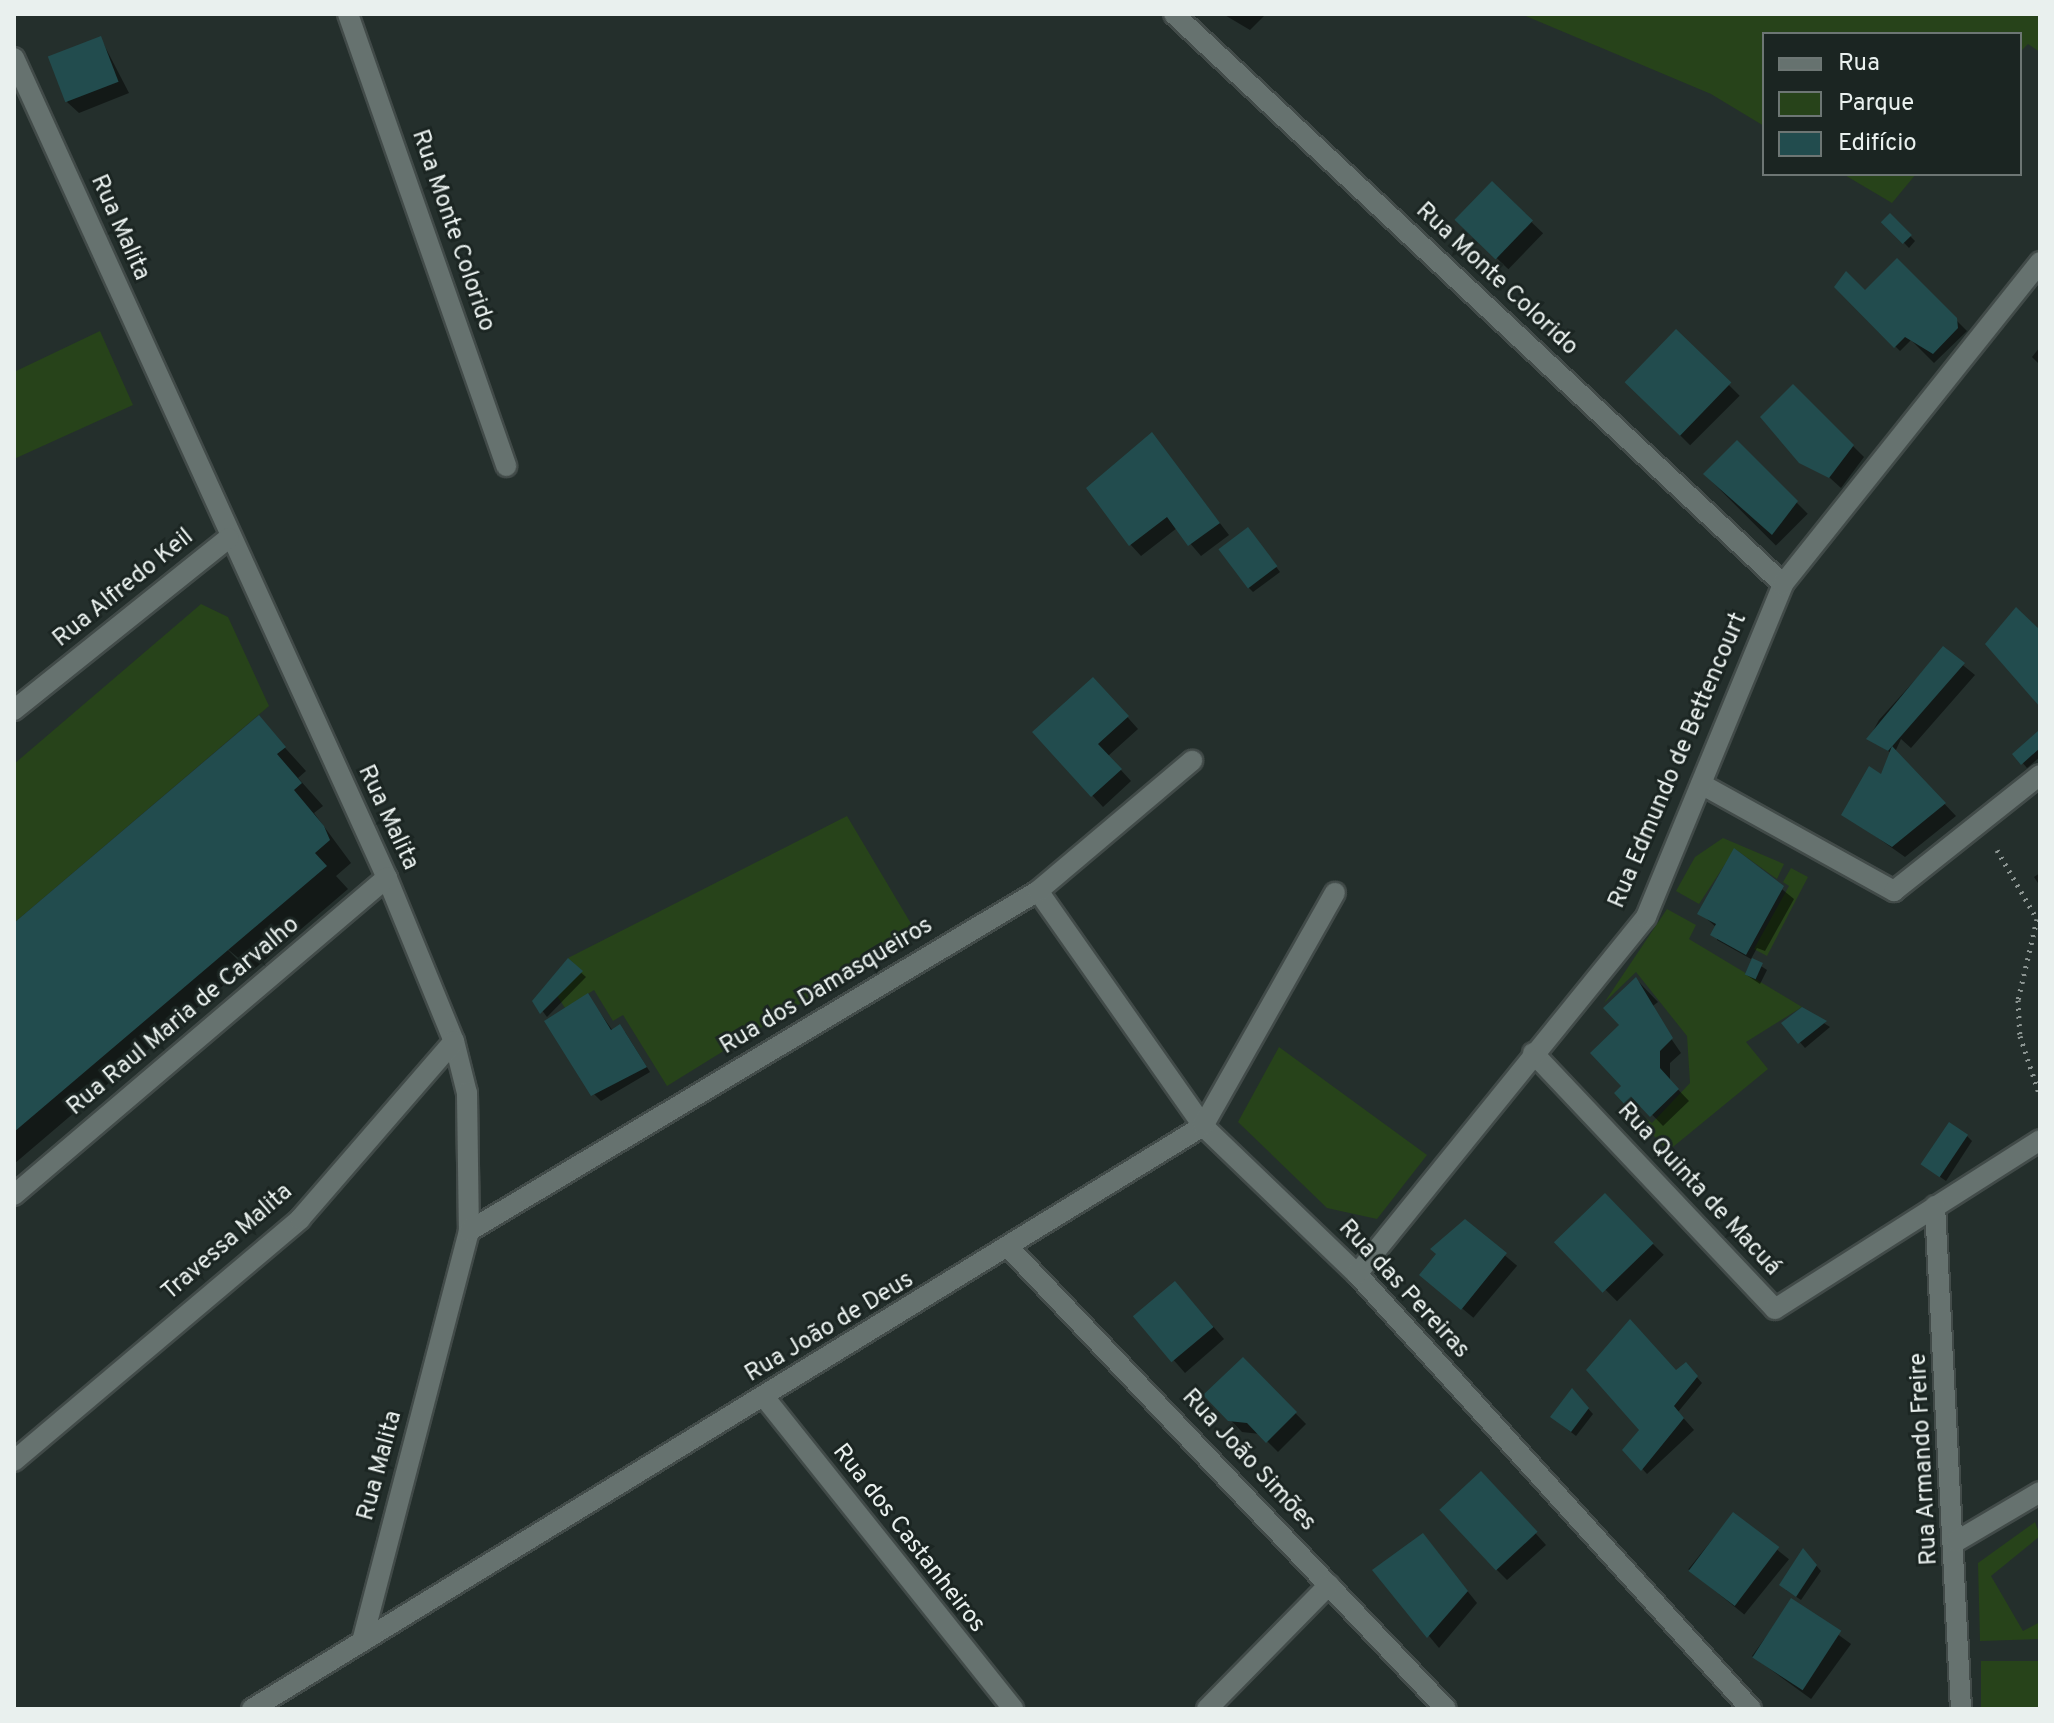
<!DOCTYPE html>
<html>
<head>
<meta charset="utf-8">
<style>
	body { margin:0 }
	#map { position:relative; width:2054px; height:1723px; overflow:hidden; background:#242f2c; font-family:Overpass,sans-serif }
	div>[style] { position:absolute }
	.green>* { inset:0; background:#27431a; transform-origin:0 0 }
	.shadow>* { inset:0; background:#0007; transform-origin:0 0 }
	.building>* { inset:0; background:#224c4e; transform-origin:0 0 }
	.path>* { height:5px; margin-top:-2.5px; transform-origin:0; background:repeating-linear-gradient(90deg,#8c9592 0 2px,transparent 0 8px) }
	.roads { filter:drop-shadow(2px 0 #424b49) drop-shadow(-2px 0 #424b49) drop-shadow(0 2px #424b49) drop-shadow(0 -2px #424b49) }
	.street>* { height:20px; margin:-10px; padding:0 10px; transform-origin:10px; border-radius:10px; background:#66726f }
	span { translate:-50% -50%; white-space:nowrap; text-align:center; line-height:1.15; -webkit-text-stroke:6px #1b2522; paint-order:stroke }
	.street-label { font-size:24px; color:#e9f0ee }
	.frame { position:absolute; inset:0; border:16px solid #e9f0ee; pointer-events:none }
	.legend { position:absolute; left:1762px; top:32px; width:260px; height:144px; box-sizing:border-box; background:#1b2522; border:2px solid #6d7674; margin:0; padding:10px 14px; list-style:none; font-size:24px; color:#e9f0ee }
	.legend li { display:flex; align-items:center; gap:16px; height:40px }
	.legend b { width:40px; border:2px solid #6d7674 }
</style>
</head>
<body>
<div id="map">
	<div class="green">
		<i style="clip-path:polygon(1521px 14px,2040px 14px,2040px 52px,2028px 44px,2020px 52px,2020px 34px,1764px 34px,1764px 126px,1711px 94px)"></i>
		<i style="clip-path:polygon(1843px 174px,1916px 174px,1892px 203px)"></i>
		<i style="clip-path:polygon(100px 331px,133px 405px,14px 459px,14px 372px)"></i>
		<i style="clip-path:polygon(201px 604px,228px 617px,269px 706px,14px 923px,14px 764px)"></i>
		<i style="clip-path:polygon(847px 816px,916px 932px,667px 1086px,623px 1015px,613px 1021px,594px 990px,565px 1008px,556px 994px,582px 971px,568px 958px)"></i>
		<i style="clip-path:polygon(1723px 838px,1784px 864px,1777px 879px,1735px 849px,1699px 904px,1676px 891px,1695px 857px)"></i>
		<i style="clip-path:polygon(1791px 868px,1808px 877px,1767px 956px,1754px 949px,1789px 886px,1783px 882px)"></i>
		<i style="clip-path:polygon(1667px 909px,1696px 925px,1689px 939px,1802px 1007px,1746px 1042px,1768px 1069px,1668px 1151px,1614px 1093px,1652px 1123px,1690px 1083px,1687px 1036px,1636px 972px,1604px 1003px)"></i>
		<i style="clip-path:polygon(1279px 1047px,1427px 1155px,1377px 1219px,1327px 1208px,1238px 1122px)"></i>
		<i style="clip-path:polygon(2035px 1522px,2040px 1536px,1991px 1576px,2023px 1631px,2040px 1622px,2040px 1639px,1980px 1641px,1978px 1563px)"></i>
		<i style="left:2040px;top:1661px;width:48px;height:59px;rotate:90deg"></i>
	</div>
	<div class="shadow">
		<i style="clip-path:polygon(1223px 14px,1266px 14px,1250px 30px)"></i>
		<i style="clip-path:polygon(101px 39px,129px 93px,79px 113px,67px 102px)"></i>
		<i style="left:1492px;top:184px;width:71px;height:50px;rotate:44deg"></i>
		<i style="clip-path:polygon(1890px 216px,1915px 241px,1909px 248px,1886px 224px)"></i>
		<i style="clip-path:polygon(1897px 261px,1967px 331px,1934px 363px,1911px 340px,1900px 351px,1836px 287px,1864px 294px)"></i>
		<i style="left:1676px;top:332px;width:90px;height:70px;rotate:45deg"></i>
		<i style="clip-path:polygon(2040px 347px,2040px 365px,2032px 357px)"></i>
		<i style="clip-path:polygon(1793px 387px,1864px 457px,1841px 488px,1763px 417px)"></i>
		<i style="clip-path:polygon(1152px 435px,1229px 535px,1201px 556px,1177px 528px,1141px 556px,1130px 544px)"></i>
		<i style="left:1737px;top:443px;width:100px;height:45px;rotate:45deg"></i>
		<i style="clip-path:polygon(1252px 535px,1280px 572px,1253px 592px,1248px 587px)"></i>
		<i style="clip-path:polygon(1943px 649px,1975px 675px,1911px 748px,1901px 739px,1895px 752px,1956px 816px,1905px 857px,1844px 814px,1882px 777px,1891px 753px,1869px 738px,1879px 720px)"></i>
		<i style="clip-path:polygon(1104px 691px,1138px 729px,1108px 756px,1131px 781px,1103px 807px,1035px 733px)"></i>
		<i style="clip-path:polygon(258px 718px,306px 771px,298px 778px,323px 806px,314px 813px,351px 863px,336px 876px,348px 889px,253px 970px,225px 947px,245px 967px,14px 1164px,14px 925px)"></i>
		<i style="clip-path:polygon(2038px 734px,2040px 757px,2027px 768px,2015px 754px)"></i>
		<i style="clip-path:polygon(1735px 851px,1794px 899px,1765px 951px,1757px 948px,1751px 959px,1717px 940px,1716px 927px,1700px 913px)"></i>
		<i style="clip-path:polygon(2040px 873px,2040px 886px,2034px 877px)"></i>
		<i style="clip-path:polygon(1752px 960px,1767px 970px,1760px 984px,1745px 974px)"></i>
		<i style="clip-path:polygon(568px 961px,586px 977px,547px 1017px,535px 1001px)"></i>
		<i style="clip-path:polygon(1636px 979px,1658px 1002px,1650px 1008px,1681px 1053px,1670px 1063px,1670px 1081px,1689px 1101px,1663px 1126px,1593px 1053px,1622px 1025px)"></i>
		<i style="clip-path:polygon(1802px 1009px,1830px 1027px,1805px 1048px,1784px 1024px)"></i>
		<i style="clip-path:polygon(598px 1010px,613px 1031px,625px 1032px,650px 1072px,601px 1101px,590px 1090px)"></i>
		<i style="clip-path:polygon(1967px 1136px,1972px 1141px,1946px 1181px,1923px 1165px)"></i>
		<i style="left:1605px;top:1196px;width:83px;height:66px;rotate:45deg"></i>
		<i style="left:1465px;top:1222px;width:68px;height:68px;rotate:40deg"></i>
		<i style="clip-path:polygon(1186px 1295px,1224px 1339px,1185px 1373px,1136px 1317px)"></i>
		<i style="clip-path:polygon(1630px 1322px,1676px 1373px,1686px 1365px,1702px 1383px,1678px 1412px,1694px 1430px,1647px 1474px,1625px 1450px,1642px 1430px,1589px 1370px)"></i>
		<i style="clip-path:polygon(1243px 1360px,1306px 1424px,1278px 1452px,1260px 1434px,1242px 1432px,1206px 1395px)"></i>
		<i style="clip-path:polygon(1572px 1391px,1593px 1414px,1576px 1436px,1558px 1422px)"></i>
		<i style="clip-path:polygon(1492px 1485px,1546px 1545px,1507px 1580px,1496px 1569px)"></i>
		<i style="left:1733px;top:1514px;width:72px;height:71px;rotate:39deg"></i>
		<i style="clip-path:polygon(1423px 1536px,1477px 1603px,1439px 1648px,1375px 1571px)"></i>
		<i style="clip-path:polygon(1808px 1556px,1821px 1571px,1801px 1600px,1786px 1590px)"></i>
		<i style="left:1792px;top:1601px;width:73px;height:68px;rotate:36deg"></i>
	</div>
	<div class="building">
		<i style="left:101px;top:36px;width:49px;height:57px;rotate:69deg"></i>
		<i style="left:1492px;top:181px;width:57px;height:54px;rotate:44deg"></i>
		<i style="left:1890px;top:213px;width:31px;height:13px;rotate:45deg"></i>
		<i style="clip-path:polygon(1897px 258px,1957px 318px,1958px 328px,1933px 354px,1905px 337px,1894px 348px,1834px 287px,1846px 271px,1865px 290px)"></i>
		<i style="left:1676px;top:329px;width:77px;height:74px;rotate:44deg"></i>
		<i style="clip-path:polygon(1793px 384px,1854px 445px,1829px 478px,1799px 463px,1760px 417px)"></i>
		<i style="clip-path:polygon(1152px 432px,1220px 523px,1188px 546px,1167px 517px,1129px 546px,1086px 488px)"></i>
		<i style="clip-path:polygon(1737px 440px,1798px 501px,1772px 535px,1703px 474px)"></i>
		<i style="left:1248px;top:527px;width:49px;height:37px;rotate:53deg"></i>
		<i style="clip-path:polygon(2016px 607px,2040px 630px,2040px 707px,1985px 644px)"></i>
		<i style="clip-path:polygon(1943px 646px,1965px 663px,1888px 751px,1866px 739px)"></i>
		<i style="clip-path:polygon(1093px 677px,1129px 716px,1098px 744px,1122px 769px,1091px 797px,1032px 732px)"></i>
		<i style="clip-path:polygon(259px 715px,286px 747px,277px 754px,302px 783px,294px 790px,324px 826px,330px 840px,315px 853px,327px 866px,14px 1132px,14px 923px)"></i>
		<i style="clip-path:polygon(2038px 731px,2040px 748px,2021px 765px,2012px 754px)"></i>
		<i style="clip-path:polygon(1892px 746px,1946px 803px,1892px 847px,1841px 815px,1869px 766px,1881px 774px)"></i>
		<i style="clip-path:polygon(1734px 848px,1784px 886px,1746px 955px,1710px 935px,1716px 924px,1697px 914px)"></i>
		<i style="clip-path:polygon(568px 958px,583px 971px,540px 1014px,532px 1001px)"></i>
		<i style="left:1752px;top:958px;width:12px;height:18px;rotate:24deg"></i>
		<i style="clip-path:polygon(1636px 977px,1673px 1038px,1660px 1051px,1660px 1068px,1679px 1089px,1650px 1117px,1633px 1099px,1626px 1106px,1614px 1093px,1621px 1086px,1590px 1053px,1619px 1025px,1603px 1008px)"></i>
		<i style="clip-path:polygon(588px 993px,611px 1030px,620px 1024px,647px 1067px,591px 1096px,544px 1021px)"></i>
		<i style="clip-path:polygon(1802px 1007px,1827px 1021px,1798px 1044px,1781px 1023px)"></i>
		<i style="left:1949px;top:1122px;width:23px;height:51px;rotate:34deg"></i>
		<i style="left:1605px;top:1193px;width:70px;height:71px;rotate:46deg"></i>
		<i style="clip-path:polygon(1465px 1219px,1507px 1253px,1461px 1310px,1419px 1275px,1436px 1254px,1430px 1249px)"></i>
		<i style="left:1175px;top:1281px;width:60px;height:55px;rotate:50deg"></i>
		<i style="clip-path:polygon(1630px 1319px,1676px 1370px,1686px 1362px,1698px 1376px,1674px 1406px,1684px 1418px,1641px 1471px,1622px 1450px,1639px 1430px,1586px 1370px)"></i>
		<i style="clip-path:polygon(1243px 1357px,1297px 1412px,1266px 1443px,1247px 1423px,1228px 1421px,1203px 1395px)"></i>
		<i style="clip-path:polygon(1572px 1388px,1589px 1408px,1571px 1432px,1550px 1417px)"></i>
		<i style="left:1481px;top:1471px;width:83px;height:57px;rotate:47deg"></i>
		<i style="left:1733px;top:1512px;width:58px;height:74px;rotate:37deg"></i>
		<i style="clip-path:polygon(1423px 1533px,1468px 1591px,1427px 1638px,1372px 1570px)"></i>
		<i style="clip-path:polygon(1803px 1548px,1817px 1565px,1796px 1597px,1779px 1585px)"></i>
		<i style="left:1791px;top:1598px;width:60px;height:71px;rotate:33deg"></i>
	</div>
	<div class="path">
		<i style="left:1997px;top:850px;width:80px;rotate:59.9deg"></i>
		<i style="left:2037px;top:919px;width:83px;rotate:103.2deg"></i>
		<i style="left:2018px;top:1000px;width:36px;rotate:87deg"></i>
		<i style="left:2020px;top:1036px;width:63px;rotate:71.6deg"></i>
	</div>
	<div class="roads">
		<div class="street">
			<i style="left:348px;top:14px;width:479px;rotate:70.7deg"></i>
			<i style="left:1174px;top:14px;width:834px;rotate:43.11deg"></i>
			<i style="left:14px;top:58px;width:901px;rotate:65.54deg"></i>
			<i style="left:387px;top:878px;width:176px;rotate:67.7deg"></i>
			<i style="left:454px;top:1041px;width:54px;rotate:76deg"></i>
			<i style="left:467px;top:1093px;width:138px;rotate:89.2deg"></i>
			<i style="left:469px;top:1231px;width:424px;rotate:104.6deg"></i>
			<i style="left:14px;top:710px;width:275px;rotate:-38.7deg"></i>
			<i style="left:1701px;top:784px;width:221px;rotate:29deg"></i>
			<i style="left:1894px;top:891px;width:186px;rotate:-38.5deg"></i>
			<i style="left:1038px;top:891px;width:287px;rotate:54.9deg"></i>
			<i style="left:1203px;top:1126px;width:214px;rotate:43.9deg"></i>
			<i style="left:1357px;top:1274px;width:587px;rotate:47.83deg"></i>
			<i style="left:1533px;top:1053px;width:352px;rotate:46.6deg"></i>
			<i style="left:1775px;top:1309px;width:314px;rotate:-32.5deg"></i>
			<i style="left:14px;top:1195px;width:490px;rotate:-40.4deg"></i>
			<i style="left:1935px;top:1206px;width:504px;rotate:87.04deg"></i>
			<i style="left:469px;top:1231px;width:663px;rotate:-30.86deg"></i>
			<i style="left:1038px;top:891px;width:202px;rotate:-40.2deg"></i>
			<i style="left:1011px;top:1250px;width:632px;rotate:46.54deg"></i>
			<i style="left:1357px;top:1274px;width:459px;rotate:-51deg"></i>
			<i style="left:1646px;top:917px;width:360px;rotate:-67.6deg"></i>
			<i style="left:1783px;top:584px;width:412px;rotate:-51.4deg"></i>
			<i style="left:765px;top:1398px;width:398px;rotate:51.4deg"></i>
			<i style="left:14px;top:1461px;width:375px;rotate:-40.2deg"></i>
			<i style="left:300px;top:1219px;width:235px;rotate:-49.1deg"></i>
			<i style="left:1957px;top:1541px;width:96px;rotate:-30.6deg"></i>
			<i style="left:252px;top:1709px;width:1115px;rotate:-31.51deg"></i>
			<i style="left:1203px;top:1126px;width:268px;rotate:-60.5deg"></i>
			<i style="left:1207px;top:1709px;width:174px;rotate:-45.5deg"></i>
		</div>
	</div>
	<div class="street-label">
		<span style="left:119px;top:228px;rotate:66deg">Rua Malita</span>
		<span style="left:452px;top:231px;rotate:71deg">Rua Monte Colorido</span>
		<span style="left:1496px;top:280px;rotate:43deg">Rua Monte Colorido</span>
		<span style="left:124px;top:589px;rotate:-39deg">Rua Alfredo Keil</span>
		<span style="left:1679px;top:761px;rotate:-67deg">Rua Edmundo de Bettencourt</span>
		<span style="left:387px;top:818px;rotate:65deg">Rua Malita</span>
		<span style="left:827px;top:987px;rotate:-31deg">Rua dos Damasqueiros</span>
		<span style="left:184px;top:1017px;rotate:-40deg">Rua Raul Maria de Carvalho</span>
		<span style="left:1698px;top:1190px;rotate:47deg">Rua Quinta de Macuá</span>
		<span style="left:228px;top:1243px;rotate:-41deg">Travessa Malita</span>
		<span style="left:1403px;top:1290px;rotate:47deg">Rua das Pereiras</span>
		<span style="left:830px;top:1328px;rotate:-31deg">Rua João de Deus</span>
		<span style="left:1925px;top:1459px;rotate:-93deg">Rua Armando Freire</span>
		<span style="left:1248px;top:1461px;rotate:47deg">Rua João Simões</span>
		<span style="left:381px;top:1466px;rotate:-75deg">Rua Malita</span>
		<span style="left:908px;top:1539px;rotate:52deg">Rua dos Castanheiros</span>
	</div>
	<div class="frame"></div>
	<ul class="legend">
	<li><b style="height:10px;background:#66726f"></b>Rua</li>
	<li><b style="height:22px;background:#27431a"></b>Parque</li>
	<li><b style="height:22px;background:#224c4e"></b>Edifício</li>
	</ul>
</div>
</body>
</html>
